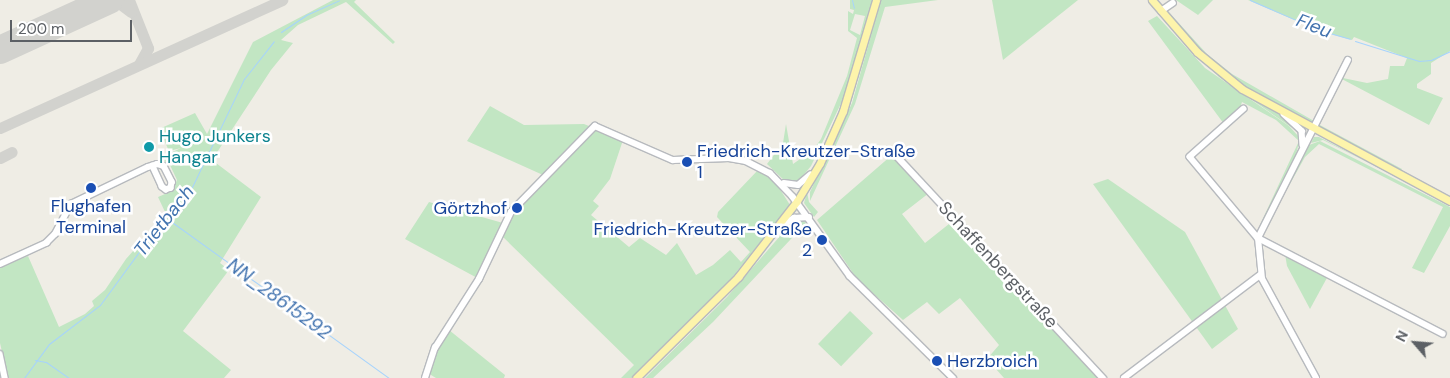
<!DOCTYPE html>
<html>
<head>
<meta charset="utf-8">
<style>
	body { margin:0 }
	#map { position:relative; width:1450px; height:378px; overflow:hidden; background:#efede5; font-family:"DM Sans",sans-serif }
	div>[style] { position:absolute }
	.green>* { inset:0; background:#c2e6c3; transform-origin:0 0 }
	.stream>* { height:1px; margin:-0.5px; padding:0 0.5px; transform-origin:0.5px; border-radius:0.5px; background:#a6d3fd }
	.taxiway>* { height:11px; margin:-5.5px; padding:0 5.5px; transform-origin:5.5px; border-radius:5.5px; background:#d2d2ce }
	.runway>* { height:28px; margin:-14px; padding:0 14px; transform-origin:14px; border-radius:14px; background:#d2d2ce }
	.roads { filter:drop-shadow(1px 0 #b7babe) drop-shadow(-1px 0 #b7babe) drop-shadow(0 1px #b7babe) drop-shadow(0 -1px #b7babe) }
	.minor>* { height:5.5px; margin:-2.75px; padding:0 2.75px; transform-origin:2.75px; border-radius:2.75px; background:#fff }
	.major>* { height:7px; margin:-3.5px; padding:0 3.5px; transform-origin:3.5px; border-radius:3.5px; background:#fdf4ab }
	.dots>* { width:14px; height:14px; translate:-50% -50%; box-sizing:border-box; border:2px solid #fff; border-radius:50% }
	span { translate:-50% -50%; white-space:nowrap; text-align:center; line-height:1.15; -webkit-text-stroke:5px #fff; paint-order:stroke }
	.culture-label { font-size:18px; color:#0d838f }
	.left { translate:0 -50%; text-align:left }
	.transit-label { font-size:18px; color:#164399 }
	.right { translate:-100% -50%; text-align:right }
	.street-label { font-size:18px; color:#5c6065 }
	.water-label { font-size:19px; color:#4273af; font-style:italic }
	.north { position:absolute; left:1390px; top:318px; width:50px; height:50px; -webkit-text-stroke:4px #fff; paint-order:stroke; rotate:297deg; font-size:14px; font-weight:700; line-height:20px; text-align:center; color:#5c6065 }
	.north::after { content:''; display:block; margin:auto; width:18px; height:22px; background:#5c6065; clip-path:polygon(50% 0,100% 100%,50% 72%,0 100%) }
	.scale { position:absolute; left:10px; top:20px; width:122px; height:22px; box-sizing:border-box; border:2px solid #5c6065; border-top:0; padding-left:6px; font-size:15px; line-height:18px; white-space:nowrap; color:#5c6065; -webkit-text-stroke:4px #fff; paint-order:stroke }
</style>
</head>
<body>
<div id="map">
	<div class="green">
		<i style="clip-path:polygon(333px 0,356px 0,354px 2px,395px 42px,393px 44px,346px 2px,298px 25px,281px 40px,293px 43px,271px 70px,212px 160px,261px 197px,220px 263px,229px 270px,183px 331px,231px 370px,224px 378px,8px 378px,0 343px,0 267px,28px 256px,59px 327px,85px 314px,94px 306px,92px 301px,105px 290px,126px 259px,166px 214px,158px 197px,172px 191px,177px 180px,170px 165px,166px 166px,158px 159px,181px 148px,169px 151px,159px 129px,195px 113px,207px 134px,253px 42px)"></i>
		<i style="clip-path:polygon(evenodd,850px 0,873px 0,846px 93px,811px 166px,797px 183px,787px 183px,767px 164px,783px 143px,786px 124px,793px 164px,813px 150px,821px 139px,847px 76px,857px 38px,848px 31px,848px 11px,853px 14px,854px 10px,850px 9px,850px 0,855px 14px,865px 16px,860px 35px,850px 30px,855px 14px)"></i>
		<i style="clip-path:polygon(881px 0,938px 0,885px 7px,855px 104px,810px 201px,810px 192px,852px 103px)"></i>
		<i style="clip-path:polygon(992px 0,1078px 0,1003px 60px)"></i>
		<i style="clip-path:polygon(1176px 0,1213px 0,1198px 15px)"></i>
		<i style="clip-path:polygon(1248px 0,1450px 0,1450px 51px,1431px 63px,1431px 74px,1417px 84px,1417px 88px,1443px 98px,1429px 125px,1338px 77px,1367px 83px,1388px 79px,1390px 66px,1404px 66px,1407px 58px,1354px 37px,1352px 40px,1320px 31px)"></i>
		<i style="clip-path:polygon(1166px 9px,1207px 54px,1232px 74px,1314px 121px,1310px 123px,1242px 85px,1203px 55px,1165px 12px)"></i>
		<i style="clip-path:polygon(1157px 16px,1205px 68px,1289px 126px,1300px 138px,1295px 159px,1259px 227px,1299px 141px,1276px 120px,1242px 102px,1239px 111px,1224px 124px,1148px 21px)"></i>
		<i style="clip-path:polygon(1159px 16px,1211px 69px,1283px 117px,1298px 130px,1301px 134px,1219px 77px)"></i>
		<i style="clip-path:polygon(490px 106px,524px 125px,584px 124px,623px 140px,610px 179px,593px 201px,599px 206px,591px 215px,629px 247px,640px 238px,666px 255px,677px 243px,696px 275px,713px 265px,730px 250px,741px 262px,750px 252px,717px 217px,718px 212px,758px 170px,776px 183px,790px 205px,723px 289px,631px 378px,621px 378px,634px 365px,503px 237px,481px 280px,405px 239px,429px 202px,503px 223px,543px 175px,467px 141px)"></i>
		<i style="clip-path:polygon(1318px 124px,1402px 169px,1400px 172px,1319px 127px)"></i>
		<i style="clip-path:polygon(1314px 137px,1319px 137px,1397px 177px,1323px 140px,1311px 143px)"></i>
		<i style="clip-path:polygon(1320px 141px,1450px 207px,1450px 226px,1424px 273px,1412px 268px,1443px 207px,1319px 144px,1305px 157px,1261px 236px,1300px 159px,1309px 145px)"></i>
		<i style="clip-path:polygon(892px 155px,929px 193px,902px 214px,925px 243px,954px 220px,1102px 378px,1004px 378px,987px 359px,999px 345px,960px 298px,939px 314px,927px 302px,903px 320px,857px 279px,817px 220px)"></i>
		<i style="clip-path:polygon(1108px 179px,1185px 232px,1238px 329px,1212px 349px,1093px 184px)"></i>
		<i style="clip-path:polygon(807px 192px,809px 202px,818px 212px,814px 217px,804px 203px)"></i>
		<i style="clip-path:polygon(794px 220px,802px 219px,806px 223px,713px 322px,653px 378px,645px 378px,727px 297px)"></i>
		<i style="clip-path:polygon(1285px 254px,1328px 276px,1310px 309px,1287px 266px)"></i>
		<i style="left:850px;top:311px;width:32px;height:46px;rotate:44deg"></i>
		<i style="clip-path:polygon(449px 330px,505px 375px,504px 378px,436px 378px,431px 375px,430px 369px,437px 349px)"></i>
	</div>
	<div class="stream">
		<i style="left:852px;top:0;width:8px;rotate:76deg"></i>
		<i style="left:1250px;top:0;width:75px;rotate:23.5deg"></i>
		<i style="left:1319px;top:30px;width:32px;rotate:16deg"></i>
		<i style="left:281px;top:32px;width:30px;rotate:-34deg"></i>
		<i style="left:306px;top:15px;width:36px;rotate:-24deg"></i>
		<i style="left:1355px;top:41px;width:67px;rotate:17.4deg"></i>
		<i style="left:1419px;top:61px;width:12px;rotate:-5deg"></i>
		<i style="left:1431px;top:60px;width:21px;rotate:-25deg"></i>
		<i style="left:169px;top:220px;width:271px;rotate:35.7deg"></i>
		<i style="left:35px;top:360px;width:11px;rotate:10deg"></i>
		<i style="left:46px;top:362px;width:28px;rotate:35deg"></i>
		<i style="left:24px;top:378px;width:42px;rotate:-53.7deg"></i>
		<i style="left:49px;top:344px;width:64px;rotate:-37.4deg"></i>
		<i style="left:100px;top:305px;width:64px;rotate:-53.8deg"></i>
		<i style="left:138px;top:253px;width:59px;rotate:-47.7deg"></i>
		<i style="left:178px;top:209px;width:26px;rotate:-58deg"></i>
		<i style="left:192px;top:187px;width:120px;rotate:-64.3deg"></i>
		<i style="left:244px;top:79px;width:48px;rotate:-51.7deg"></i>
	</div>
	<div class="taxiway">
		<i style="left:129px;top:0;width:52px;rotate:68.4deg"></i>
		<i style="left:148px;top:48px;width:18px;rotate:119deg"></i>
		<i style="left:99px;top:5px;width:20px;rotate:-6deg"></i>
		<i style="left:119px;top:3px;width:15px;rotate:37deg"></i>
		<i style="left:0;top:128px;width:310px;rotate:-24.4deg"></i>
		<i style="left:0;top:158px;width:13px;rotate:-27deg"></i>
	</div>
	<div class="runway">
		<i style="left:0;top:50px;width:120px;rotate:-24.6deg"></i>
	</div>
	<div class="roads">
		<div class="minor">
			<i style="left:1161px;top:11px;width:14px;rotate:-34deg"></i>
			<i style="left:1244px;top:109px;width:72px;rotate:138.4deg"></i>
			<i style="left:1190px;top:157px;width:106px;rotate:50deg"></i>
			<i style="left:1258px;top:238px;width:208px;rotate:27.4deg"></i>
			<i style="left:1284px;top:114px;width:25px;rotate:43deg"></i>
			<i style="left:1302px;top:131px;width:14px;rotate:86deg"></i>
			<i style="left:893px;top:152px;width:309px;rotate:47.1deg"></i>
			<i style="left:784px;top:183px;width:14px;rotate:8deg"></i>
			<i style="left:798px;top:185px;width:16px;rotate:-40deg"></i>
			<i style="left:778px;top:228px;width:19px;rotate:-32deg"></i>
			<i style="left:794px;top:218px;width:15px;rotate:-4deg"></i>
			<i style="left:0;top:264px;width:51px;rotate:-24.5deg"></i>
			<i style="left:46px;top:243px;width:13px;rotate:-45deg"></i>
			<i style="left:55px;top:234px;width:34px;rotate:-62deg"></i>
			<i style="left:71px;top:204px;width:85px;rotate:-25.7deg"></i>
			<i style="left:148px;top:167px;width:9px;rotate:-18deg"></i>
			<i style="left:157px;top:164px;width:7px;rotate:16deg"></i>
			<i style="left:164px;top:166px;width:18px;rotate:63deg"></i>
			<i style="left:172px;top:182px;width:6px;rotate:99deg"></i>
			<i style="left:171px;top:188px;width:5px;rotate:158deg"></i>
			<i style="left:166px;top:190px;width:5px;rotate:-143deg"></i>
			<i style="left:162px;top:187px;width:23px;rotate:-115deg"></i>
			<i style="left:0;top:354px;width:25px;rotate:78deg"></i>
			<i style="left:425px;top:378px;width:32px;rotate:-72deg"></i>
			<i style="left:435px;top:348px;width:82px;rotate:-57.5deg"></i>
			<i style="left:479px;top:279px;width:74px;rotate:-64.5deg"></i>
			<i style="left:511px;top:212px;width:120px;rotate:-45.7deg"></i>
			<i style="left:595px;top:126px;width:85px;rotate:23.6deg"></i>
			<i style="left:673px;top:160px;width:56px;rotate:-2deg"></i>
			<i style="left:729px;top:158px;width:17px;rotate:10deg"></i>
			<i style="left:746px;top:161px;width:27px;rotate:27deg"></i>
			<i style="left:770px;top:173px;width:33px;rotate:46deg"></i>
			<i style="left:793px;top:197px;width:97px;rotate:54.2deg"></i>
			<i style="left:850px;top:276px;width:145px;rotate:44.7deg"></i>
			<i style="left:1124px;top:378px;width:171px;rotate:-37.1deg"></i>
			<i style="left:1316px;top:378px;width:113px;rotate:-118.6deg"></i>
			<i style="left:1262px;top:279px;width:41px;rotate:-95.6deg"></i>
			<i style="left:1258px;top:238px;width:199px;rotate:-63.2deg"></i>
		</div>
		<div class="major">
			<i style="left:1152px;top:0;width:69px;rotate:49.1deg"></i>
			<i style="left:1197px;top:52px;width:58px;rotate:39.4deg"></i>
			<i style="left:1242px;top:89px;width:236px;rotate:28.3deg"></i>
			<i style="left:636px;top:378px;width:144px;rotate:-44.7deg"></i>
			<i style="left:738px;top:277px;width:96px;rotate:-52.2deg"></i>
			<i style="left:797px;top:201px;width:44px;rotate:-58.8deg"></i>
			<i style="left:820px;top:163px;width:57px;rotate:-66.1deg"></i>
			<i style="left:843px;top:111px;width:116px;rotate:-73.4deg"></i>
		</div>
	</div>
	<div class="dots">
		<i style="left:149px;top:147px;background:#0f9aa8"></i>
		<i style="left:687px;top:162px;background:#1a4fb4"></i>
		<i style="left:91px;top:188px;background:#1a4fb4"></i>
		<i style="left:517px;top:208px;background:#1a4fb4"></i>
		<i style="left:822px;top:240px;background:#1a4fb4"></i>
		<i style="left:937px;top:361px;background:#1a4fb4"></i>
	</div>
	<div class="culture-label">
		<span class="left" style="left:159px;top:147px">Hugo Junkers<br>Hangar</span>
	</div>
	<div class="transit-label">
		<span class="left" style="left:697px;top:162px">Friedrich-Kreutzer-Straße<br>1</span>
		<span style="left:91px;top:217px">Flughafen<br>Terminal</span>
		<span class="right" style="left:507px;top:208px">Görtzhof</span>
		<span class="right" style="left:812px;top:240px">Friedrich-Kreutzer-Straße<br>2</span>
		<span class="left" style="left:947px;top:361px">Herzbroich</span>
	</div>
	<div class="street-label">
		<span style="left:998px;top:265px;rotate:47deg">Schaffenbergstraße</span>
	</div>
	<div class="water-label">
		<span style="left:1314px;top:26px;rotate:21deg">Fleu</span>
		<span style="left:164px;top:221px;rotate:-52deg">Trietbach</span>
		<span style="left:279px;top:299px;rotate:36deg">NN_28615292</span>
	</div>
	<div class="north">N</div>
	<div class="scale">200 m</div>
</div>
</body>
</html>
